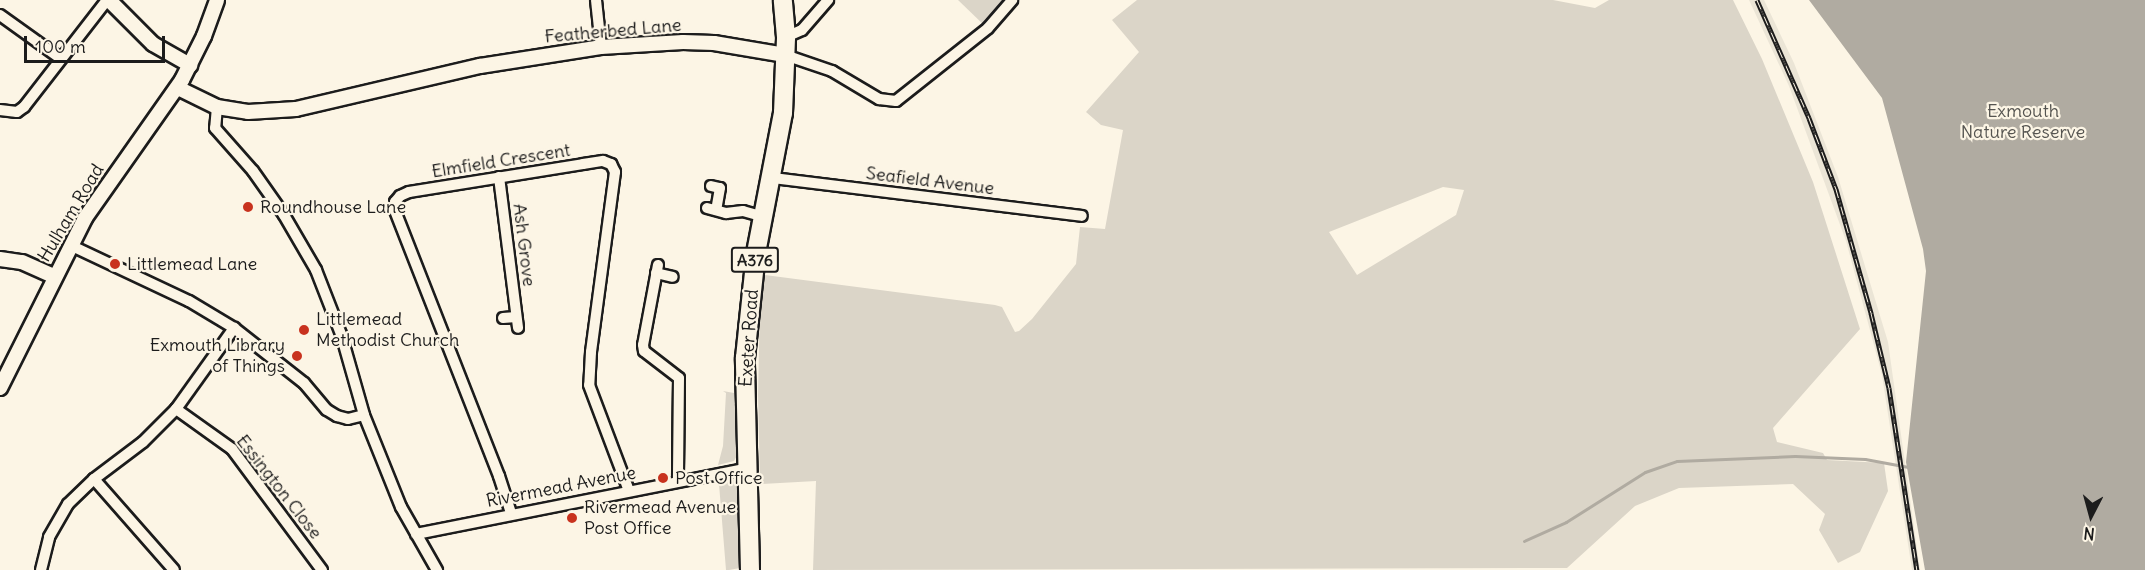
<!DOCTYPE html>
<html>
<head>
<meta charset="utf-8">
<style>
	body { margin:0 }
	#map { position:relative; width:2145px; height:570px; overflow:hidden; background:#fcf5e5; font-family:Delius,sans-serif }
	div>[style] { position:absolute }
	.built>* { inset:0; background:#ebe5d6 }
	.green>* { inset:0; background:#dbd5c8 }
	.water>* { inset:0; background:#b0aba1 }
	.stream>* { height:3px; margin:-1.5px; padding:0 1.5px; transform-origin:1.5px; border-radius:1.5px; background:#b0aba1 }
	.roads { filter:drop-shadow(2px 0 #1c1c1c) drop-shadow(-2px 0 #1c1c1c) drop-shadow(0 2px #1c1c1c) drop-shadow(0 -2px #1c1c1c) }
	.street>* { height:10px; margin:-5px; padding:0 5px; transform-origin:5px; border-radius:5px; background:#fcf5e5 }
	.secondary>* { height:14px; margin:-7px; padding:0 7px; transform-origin:7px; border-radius:7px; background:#fcf5e5 }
	.highway>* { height:18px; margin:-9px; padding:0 9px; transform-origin:9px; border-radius:9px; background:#fcf5e5 }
	.rail>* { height:5px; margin-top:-2.5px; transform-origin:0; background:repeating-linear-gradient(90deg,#fcf5e5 0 9px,#1c1c1c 0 18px); box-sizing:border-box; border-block:2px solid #1c1c1c }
	.dots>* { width:16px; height:16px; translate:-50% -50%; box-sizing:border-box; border:3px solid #fcf5e5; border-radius:50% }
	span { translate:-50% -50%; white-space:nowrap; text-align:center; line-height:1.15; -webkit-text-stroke:4.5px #fcf5e5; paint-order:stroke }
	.shield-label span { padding:2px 4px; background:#fcf5e5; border:2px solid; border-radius:4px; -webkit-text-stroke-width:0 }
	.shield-label { font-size:16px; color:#1c1c1c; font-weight:700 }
	.street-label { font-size:18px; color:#1c1c1c }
	.park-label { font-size:18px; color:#555450 }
	.poi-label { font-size:18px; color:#1c1c1c }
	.left { translate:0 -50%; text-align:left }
	.right { translate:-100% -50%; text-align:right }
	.north { position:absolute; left:2061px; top:486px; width:60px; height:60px; -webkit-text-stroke:4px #fcf5e5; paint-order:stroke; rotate:186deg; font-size:16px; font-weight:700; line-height:24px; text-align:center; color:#1c1c1c }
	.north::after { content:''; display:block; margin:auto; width:21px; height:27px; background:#1c1c1c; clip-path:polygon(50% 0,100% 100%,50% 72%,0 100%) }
	.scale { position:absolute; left:24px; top:36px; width:141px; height:27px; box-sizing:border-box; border:3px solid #1c1c1c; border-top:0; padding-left:8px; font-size:18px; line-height:21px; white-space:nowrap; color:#1c1c1c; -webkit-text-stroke:4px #fcf5e5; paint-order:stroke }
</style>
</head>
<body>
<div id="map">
	<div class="built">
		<i style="clip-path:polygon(1749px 0,1764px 0,1794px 63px,1838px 177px,1888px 342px,1920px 570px,1912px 570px,1882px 375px,1846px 241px,1789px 86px)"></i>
	</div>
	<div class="green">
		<i style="clip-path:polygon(958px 0,1008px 0,986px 27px)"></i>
		<i style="clip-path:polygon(evenodd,1137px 0,1553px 0,1595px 8px,1609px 0,1733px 0,1762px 59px,1813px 182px,1860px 329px,1773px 428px,1777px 442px,1823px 453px,1827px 460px,1884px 463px,1888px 491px,1860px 552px,1838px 563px,1819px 530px,1825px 514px,1793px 484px,1679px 488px,1635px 506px,1567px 568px,813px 570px,816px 481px,760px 484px,758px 395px,760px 305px,765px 275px,995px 305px,1002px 307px,1015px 332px,1019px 331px,1032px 319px,1076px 264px,1080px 227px,1105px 229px,1123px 130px,1101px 125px,1086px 112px,1139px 52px,1112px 20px,1137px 0,1443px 187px,1464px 190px,1456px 215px,1357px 275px,1329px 232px,1443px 187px)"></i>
		<i style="clip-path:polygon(723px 391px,734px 393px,734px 404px,737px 405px,739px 452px,734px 461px,718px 465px,723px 446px,726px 393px)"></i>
		<i style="clip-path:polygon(726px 477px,732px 478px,738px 484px,741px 492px,740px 568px,729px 570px,726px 570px,719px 484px,708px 481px)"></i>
	</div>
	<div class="water">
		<i style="clip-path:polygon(1809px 0,2145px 0,2145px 570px,1925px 570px,1906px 462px,1926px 271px,1923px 249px,1882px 98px)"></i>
	</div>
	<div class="stream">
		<i style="left:1524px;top:541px;width:46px;rotate:-24.3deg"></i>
		<i style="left:1566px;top:522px;width:93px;rotate:-32.3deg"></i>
		<i style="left:1645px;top:472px;width:34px;rotate:-19deg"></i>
		<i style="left:1677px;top:461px;width:118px;rotate:-2.4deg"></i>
		<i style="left:1795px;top:456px;width:70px;rotate:2.5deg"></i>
		<i style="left:1865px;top:459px;width:44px;rotate:10.5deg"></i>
	</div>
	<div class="roads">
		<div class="street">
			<i style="left:596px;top:0;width:47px;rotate:83.9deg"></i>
			<i style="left:0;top:15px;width:74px;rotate:35.6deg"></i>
			<i style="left:786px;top:37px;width:17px;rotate:-24deg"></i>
			<i style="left:802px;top:30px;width:40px;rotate:-49deg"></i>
			<i style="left:785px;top:55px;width:50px;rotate:18.8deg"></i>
			<i style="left:832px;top:71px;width:55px;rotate:30.8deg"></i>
			<i style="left:879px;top:99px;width:17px;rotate:7deg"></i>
			<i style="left:896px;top:101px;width:117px;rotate:-38.4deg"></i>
			<i style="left:988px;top:28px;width:37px;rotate:-49deg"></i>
			<i style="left:217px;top:107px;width:21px;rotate:95deg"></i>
			<i style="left:215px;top:128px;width:57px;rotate:48.5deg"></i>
			<i style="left:253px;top:171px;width:54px;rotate:54.8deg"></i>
			<i style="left:284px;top:215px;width:64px;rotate:59.8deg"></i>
			<i style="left:316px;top:270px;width:69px;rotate:68.7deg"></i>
			<i style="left:341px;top:334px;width:84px;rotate:74.1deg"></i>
			<i style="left:0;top:110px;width:17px;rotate:7deg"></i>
			<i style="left:17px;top:112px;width:9px;rotate:-36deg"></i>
			<i style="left:24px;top:107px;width:135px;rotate:-52.2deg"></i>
			<i style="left:499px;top:177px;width:152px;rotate:82.8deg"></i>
			<i style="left:773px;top:178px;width:311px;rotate:7deg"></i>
			<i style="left:711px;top:186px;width:9px;rotate:13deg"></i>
			<i style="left:720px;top:188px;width:22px;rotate:100deg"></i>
			<i style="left:707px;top:208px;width:20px;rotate:15deg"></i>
			<i style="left:726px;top:213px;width:17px;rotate:-7deg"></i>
			<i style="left:743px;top:211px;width:22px;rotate:16deg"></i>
			<i style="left:72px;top:246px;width:129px;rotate:25.2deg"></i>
			<i style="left:189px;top:301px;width:52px;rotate:31deg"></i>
			<i style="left:234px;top:328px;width:89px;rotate:38.2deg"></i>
			<i style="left:304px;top:383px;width:35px;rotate:50deg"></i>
			<i style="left:327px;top:410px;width:12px;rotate:31deg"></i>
			<i style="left:337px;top:416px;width:11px;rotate:15deg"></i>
			<i style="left:348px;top:419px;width:16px;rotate:-14deg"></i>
			<i style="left:364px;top:415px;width:99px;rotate:68.1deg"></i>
			<i style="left:401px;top:507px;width:73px;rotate:60.3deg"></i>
			<i style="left:658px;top:265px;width:81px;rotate:100.6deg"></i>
			<i style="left:643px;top:345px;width:6px;rotate:81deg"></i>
			<i style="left:644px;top:351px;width:44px;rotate:37.6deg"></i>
			<i style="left:679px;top:378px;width:103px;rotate:90.6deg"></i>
			<i style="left:656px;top:273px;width:17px;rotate:13deg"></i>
			<i style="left:503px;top:318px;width:13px;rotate:-4deg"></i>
			<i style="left:176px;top:409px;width:69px;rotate:35.5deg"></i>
			<i style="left:232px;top:449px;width:151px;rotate:53.4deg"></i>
			<i style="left:94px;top:479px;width:121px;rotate:48.7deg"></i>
			<i style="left:511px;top:513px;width:39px;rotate:-108deg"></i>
			<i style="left:499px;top:476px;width:286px;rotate:-111.4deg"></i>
			<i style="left:395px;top:210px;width:8px;rotate:-90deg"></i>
			<i style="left:395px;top:202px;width:8px;rotate:-50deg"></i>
			<i style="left:400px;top:196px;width:10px;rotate:-24deg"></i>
			<i style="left:409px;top:192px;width:176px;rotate:-9.1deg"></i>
			<i style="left:583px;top:164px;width:20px;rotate:-9deg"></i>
			<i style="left:603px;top:161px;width:9px;rotate:21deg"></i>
			<i style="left:611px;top:164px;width:9px;rotate:63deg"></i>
			<i style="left:615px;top:172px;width:182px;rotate:97.6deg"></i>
			<i style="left:591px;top:352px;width:33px;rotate:93deg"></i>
			<i style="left:589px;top:385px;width:113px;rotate:69.3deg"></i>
			<i style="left:416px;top:534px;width:339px;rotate:-11.2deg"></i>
			<i style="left:41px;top:570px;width:34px;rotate:-76deg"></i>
			<i style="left:49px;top:537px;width:38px;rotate:-60deg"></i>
			<i style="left:68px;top:504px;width:36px;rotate:-44deg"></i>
			<i style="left:94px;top:479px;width:61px;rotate:-37.1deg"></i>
			<i style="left:143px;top:442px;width:47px;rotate:-45deg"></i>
			<i style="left:176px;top:409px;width:100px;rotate:-54.4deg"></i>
		</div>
		<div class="secondary">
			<i style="left:109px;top:0;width:62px;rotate:45deg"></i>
			<i style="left:153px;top:44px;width:43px;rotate:29.6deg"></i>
			<i style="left:178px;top:88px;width:43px;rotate:26deg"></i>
			<i style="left:217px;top:107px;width:31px;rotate:9deg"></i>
			<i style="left:248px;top:112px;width:48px;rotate:-3.6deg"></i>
			<i style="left:296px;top:109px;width:189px;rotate:-13.2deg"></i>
			<i style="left:480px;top:66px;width:122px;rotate:-8.9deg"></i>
			<i style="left:601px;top:47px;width:82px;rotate:-3.5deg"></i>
			<i style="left:683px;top:42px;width:31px;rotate:2deg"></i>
			<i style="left:714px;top:43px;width:72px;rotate:9.6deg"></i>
			<i style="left:0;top:259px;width:22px;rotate:8deg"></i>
			<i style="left:22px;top:262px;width:35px;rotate:24deg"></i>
			<i style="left:0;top:388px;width:190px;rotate:-63.4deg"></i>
			<i style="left:85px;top:218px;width:169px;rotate:-54.9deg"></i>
			<i style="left:182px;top:80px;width:49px;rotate:-63.4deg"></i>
			<i style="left:204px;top:36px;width:38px;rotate:-70deg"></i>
		</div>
		<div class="highway">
			<i style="left:750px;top:570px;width:212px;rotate:-91.4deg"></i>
			<i style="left:745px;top:358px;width:106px;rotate:-84deg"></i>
			<i style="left:756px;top:253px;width:143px;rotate:-79.1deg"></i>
			<i style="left:783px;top:113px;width:76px;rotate:-87.7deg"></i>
			<i style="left:786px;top:37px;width:37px;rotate:-95deg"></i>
		</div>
	</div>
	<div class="rail">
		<i style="left:1757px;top:0;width:129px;rotate:66.2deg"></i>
		<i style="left:1809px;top:118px;width:76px;rotate:69.2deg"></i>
		<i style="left:1836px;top:189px;width:129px;rotate:74.2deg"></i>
		<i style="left:1871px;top:313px;width:77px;rotate:76.5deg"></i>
		<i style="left:1889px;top:388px;width:184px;rotate:81.3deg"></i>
	</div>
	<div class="dots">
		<i style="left:248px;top:207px;background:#c8321e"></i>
		<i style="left:115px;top:264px;background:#c8321e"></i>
		<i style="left:304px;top:330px;background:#c8321e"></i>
		<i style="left:297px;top:356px;background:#c8321e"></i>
		<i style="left:663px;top:478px;background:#c8321e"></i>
		<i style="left:572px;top:518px;background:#c8321e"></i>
	</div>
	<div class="shield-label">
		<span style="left:755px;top:260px">A376</span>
	</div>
	<div class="street-label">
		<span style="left:613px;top:31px;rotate:-5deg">Featherbed Lane</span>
		<span style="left:501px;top:161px;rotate:-9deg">Elmfield Crescent</span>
		<span style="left:930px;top:181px;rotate:7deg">Seafield Avenue</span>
		<span style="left:71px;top:213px;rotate:-59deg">Hulham Road</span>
		<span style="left:524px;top:245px;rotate:83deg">Ash Grove</span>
		<span style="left:749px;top:338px;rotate:-86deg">Exeter Road</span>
		<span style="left:279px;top:487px;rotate:52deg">Essington Close</span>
		<span style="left:561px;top:487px;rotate:-11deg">Rivermead Avenue</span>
	</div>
	<div class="park-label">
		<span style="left:2023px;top:122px">Exmouth<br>Nature Reserve</span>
	</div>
	<div class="poi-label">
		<span class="left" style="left:260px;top:207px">Roundhouse Lane</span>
		<span class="left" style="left:127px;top:264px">Littlemead Lane</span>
		<span class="left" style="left:316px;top:330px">Littlemead<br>Methodist Church</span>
		<span class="right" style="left:285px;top:356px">Exmouth Library<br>of Things</span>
		<span class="left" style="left:675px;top:478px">Post Office</span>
		<span class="left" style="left:584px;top:518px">Rivermead Avenue<br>Post Office</span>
	</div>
	<div class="north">N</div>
	<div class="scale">100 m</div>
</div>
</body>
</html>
